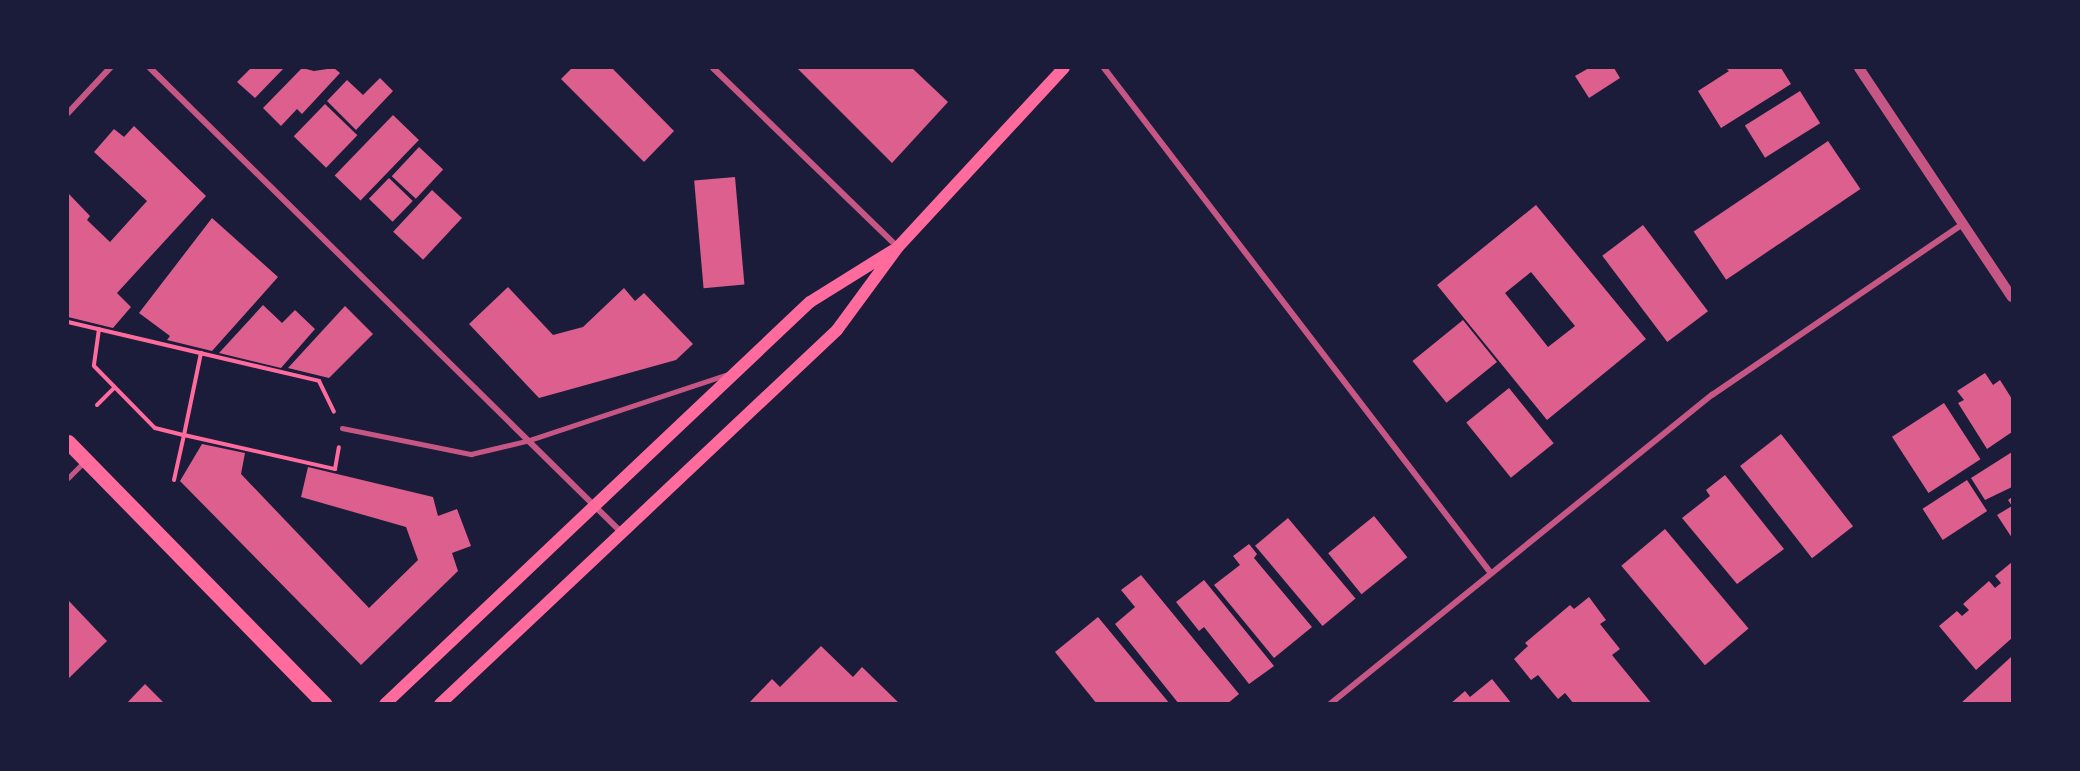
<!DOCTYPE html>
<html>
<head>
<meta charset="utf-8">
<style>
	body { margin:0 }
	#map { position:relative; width:2080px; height:771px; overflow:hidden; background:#1b1b3a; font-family:Signika,sans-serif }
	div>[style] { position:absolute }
	.building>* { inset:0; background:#dd5f8e; transform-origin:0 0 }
	.path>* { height:4px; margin:-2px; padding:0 2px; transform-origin:2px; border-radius:2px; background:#ff6b9d }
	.service>* { height:4.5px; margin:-2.25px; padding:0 2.25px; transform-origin:2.25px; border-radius:2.25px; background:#c65784 }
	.minor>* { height:6px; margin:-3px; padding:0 3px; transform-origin:3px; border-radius:3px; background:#c65784 }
	.tertiary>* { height:10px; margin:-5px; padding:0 5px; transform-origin:5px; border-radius:5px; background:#c65784 }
	.secondary>* { height:12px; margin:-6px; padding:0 6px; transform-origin:6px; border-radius:6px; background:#ff6b9d }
	.primary>* { height:15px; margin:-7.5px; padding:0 7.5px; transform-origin:7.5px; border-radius:7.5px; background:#ff6b9d }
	span { translate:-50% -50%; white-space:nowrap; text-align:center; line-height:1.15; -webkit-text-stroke:4.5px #1b1b3a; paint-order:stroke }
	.frame { position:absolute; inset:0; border:69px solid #1b1b3a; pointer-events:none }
</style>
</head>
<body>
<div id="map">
	<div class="building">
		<i style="clip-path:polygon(251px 68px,284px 68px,255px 98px,237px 82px)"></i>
		<i style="clip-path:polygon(302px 68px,314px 71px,334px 68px,340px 73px,302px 114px,297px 109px,281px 126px,263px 108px)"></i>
		<i style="clip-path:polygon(572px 68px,612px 68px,674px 131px,644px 162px,561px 79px)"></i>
		<i style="clip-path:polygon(797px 68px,912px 68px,948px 102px,892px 163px)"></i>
		<i style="clip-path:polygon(1589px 68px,1614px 68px,1620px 78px,1589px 98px,1575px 76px)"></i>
		<i style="clip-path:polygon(1726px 68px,1781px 68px,1791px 84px,1721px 128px,1698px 91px,1729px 71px)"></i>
		<i style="clip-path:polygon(380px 78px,393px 91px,356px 130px,327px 101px,347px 80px,363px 95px)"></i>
		<i style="left:1800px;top:91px;width:38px;height:65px;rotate:58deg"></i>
		<i style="left:325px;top:104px;width:45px;height:45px;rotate:44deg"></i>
		<i style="left:393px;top:115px;width:36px;height:84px;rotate:44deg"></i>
		<i style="clip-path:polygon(134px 126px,206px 196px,117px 293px,131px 307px,113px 328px,68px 317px,68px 193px,90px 216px,87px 220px,110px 242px,147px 201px,94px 152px,114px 129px,124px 137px)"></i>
		<i style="left:1828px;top:141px;width:58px;height:162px;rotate:56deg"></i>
		<i style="left:419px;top:147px;width:33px;height:40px;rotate:43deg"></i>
		<i style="left:735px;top:177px;width:108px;height:41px;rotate:85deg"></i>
		<i style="left:389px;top:178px;width:33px;height:29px;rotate:44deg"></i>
		<i style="left:432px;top:190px;width:41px;height:57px;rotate:43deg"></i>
		<i style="clip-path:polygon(evenodd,1536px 205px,1646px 339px,1547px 420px,1437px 285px,1536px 205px,1531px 272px,1575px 326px,1548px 347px,1505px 293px,1531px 272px)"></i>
		<i style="clip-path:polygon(212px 218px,278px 277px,212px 351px,167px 340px,170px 336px,139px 313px)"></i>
		<i style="left:1643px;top:225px;width:108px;height:51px;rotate:53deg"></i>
		<i style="clip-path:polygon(508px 287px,553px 335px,583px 327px,624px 288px,635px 301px,644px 293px,693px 344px,676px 360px,539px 398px,469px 324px)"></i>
		<i style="clip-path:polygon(263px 305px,282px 323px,295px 310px,315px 329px,281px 368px,219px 353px)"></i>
		<i style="clip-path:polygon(345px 306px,373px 334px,329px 378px,288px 368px)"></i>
		<i style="left:1463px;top:320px;width:54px;height:65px;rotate:51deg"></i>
		<i style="clip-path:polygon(1985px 373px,1993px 385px,2000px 380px,2012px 399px,2012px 432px,1987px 449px,1958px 403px,1964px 400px,1957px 391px)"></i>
		<i style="left:1509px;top:388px;width:71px;height:55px;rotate:51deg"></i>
		<i style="left:1944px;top:403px;width:67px;height:62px;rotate:57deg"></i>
		<i style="left:1781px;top:434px;width:117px;height:52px;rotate:52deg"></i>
		<i style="clip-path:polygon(202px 444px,245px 453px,241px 474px,369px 608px,418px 560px,406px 527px,301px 497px,308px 467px,433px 497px,438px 516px,457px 509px,471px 546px,452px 553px,458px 571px,361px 665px,180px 481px)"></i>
		<i style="clip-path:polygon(2012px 452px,2012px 487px,1985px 500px,1971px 478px)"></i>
		<i style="clip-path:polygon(1725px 475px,1784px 549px,1737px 584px,1682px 518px,1710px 496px,1706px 490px)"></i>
		<i style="left:1967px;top:480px;width:37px;height:53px;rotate:57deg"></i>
		<i style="clip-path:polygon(2012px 497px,2012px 538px,1997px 515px,2012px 506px,2008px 500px)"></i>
		<i style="left:1374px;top:516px;width:53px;height:59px;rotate:51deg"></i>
		<i style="left:1288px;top:518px;width:105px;height:43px;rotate:50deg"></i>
		<i style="left:1665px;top:529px;width:130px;height:57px;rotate:50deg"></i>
		<i style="clip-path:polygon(1249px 544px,1257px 554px,1254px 558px,1312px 627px,1274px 658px,1214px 585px,1240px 565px,1233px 556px)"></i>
		<i style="clip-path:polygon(2012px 562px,2012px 638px,1976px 670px,1939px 626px,1957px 611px,1962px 616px,1969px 610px,1963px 604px,1989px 581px,1995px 588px,2001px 583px,1995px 576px)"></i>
		<i style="clip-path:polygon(1141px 575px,1239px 694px,1227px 704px,1179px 704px,1115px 624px,1135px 607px,1121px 590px)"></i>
		<i style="clip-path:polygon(1204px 580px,1274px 666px,1249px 684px,1204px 627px,1199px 631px,1176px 602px)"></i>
		<i style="clip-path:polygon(1589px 597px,1606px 620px,1600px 624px,1620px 649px,1612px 655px,1652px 704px,1574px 704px,1565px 693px,1558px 699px,1538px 675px,1531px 680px,1514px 659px,1528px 646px,1525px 643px,1570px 605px,1574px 609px)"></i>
		<i style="clip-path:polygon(68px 600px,107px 641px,68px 679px)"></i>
		<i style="clip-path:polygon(1098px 617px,1170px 704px,1097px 704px,1055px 652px)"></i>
		<i style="clip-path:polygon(821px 646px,853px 677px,862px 667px,900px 704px,748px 704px,772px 679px,780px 687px)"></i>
		<i style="clip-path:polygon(2012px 656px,2012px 704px,1960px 704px)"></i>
		<i style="clip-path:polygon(1492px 679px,1512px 704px,1450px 704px,1465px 691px,1470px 697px)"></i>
		<i style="clip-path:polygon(145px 684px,165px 704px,126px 704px)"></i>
	</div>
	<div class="path">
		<i style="left:68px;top:322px;width:258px;rotate:13.2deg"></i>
		<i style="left:319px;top:381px;width:34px;rotate:64deg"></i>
		<i style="left:99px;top:329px;width:37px;rotate:98deg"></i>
		<i style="left:94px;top:366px;width:87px;rotate:45.5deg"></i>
		<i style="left:155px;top:428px;width:30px;rotate:14deg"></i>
		<i style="left:184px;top:435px;width:84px;rotate:-78.3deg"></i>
		<i style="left:97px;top:405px;width:25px;rotate:-45deg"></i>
		<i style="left:174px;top:480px;width:46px;rotate:-77.5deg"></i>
		<i style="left:184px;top:435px;width:155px;rotate:12.7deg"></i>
		<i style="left:335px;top:469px;width:22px;rotate:-80deg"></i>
	</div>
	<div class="service">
		<i style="left:342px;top:428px;width:132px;rotate:11.4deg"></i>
		<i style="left:471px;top:454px;width:61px;rotate:-13.3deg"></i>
		<i style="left:530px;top:440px;width:209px;rotate:-18.4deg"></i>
		<i style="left:68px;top:478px;width:24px;rotate:-45deg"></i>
	</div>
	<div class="minor">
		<i style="left:150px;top:68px;width:661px;rotate:44.57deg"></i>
		<i style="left:713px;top:68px;width:257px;rotate:44.1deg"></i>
		<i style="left:1104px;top:68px;width:635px;rotate:52.55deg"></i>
		<i style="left:68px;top:113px;width:62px;rotate:-47deg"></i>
		<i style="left:1330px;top:704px;width:491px;rotate:-39deg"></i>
		<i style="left:1712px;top:395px;width:304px;rotate:-34.3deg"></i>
	</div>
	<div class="tertiary">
		<i style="left:1859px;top:68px;width:275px;rotate:56.3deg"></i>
	</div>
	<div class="secondary">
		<i style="left:385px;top:704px;width:585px;rotate:-43.41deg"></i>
		<i style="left:810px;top:302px;width:97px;rotate:-31.9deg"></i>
		<i style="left:440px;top:704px;width:545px;rotate:-43.29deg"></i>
		<i style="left:837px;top:330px;width:103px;rotate:-53.7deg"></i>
		<i style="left:898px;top:247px;width:244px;rotate:-47.2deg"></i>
	</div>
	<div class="primary">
		<i style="left:68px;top:442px;width:367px;rotate:45.6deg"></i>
	</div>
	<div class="frame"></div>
</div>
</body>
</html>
